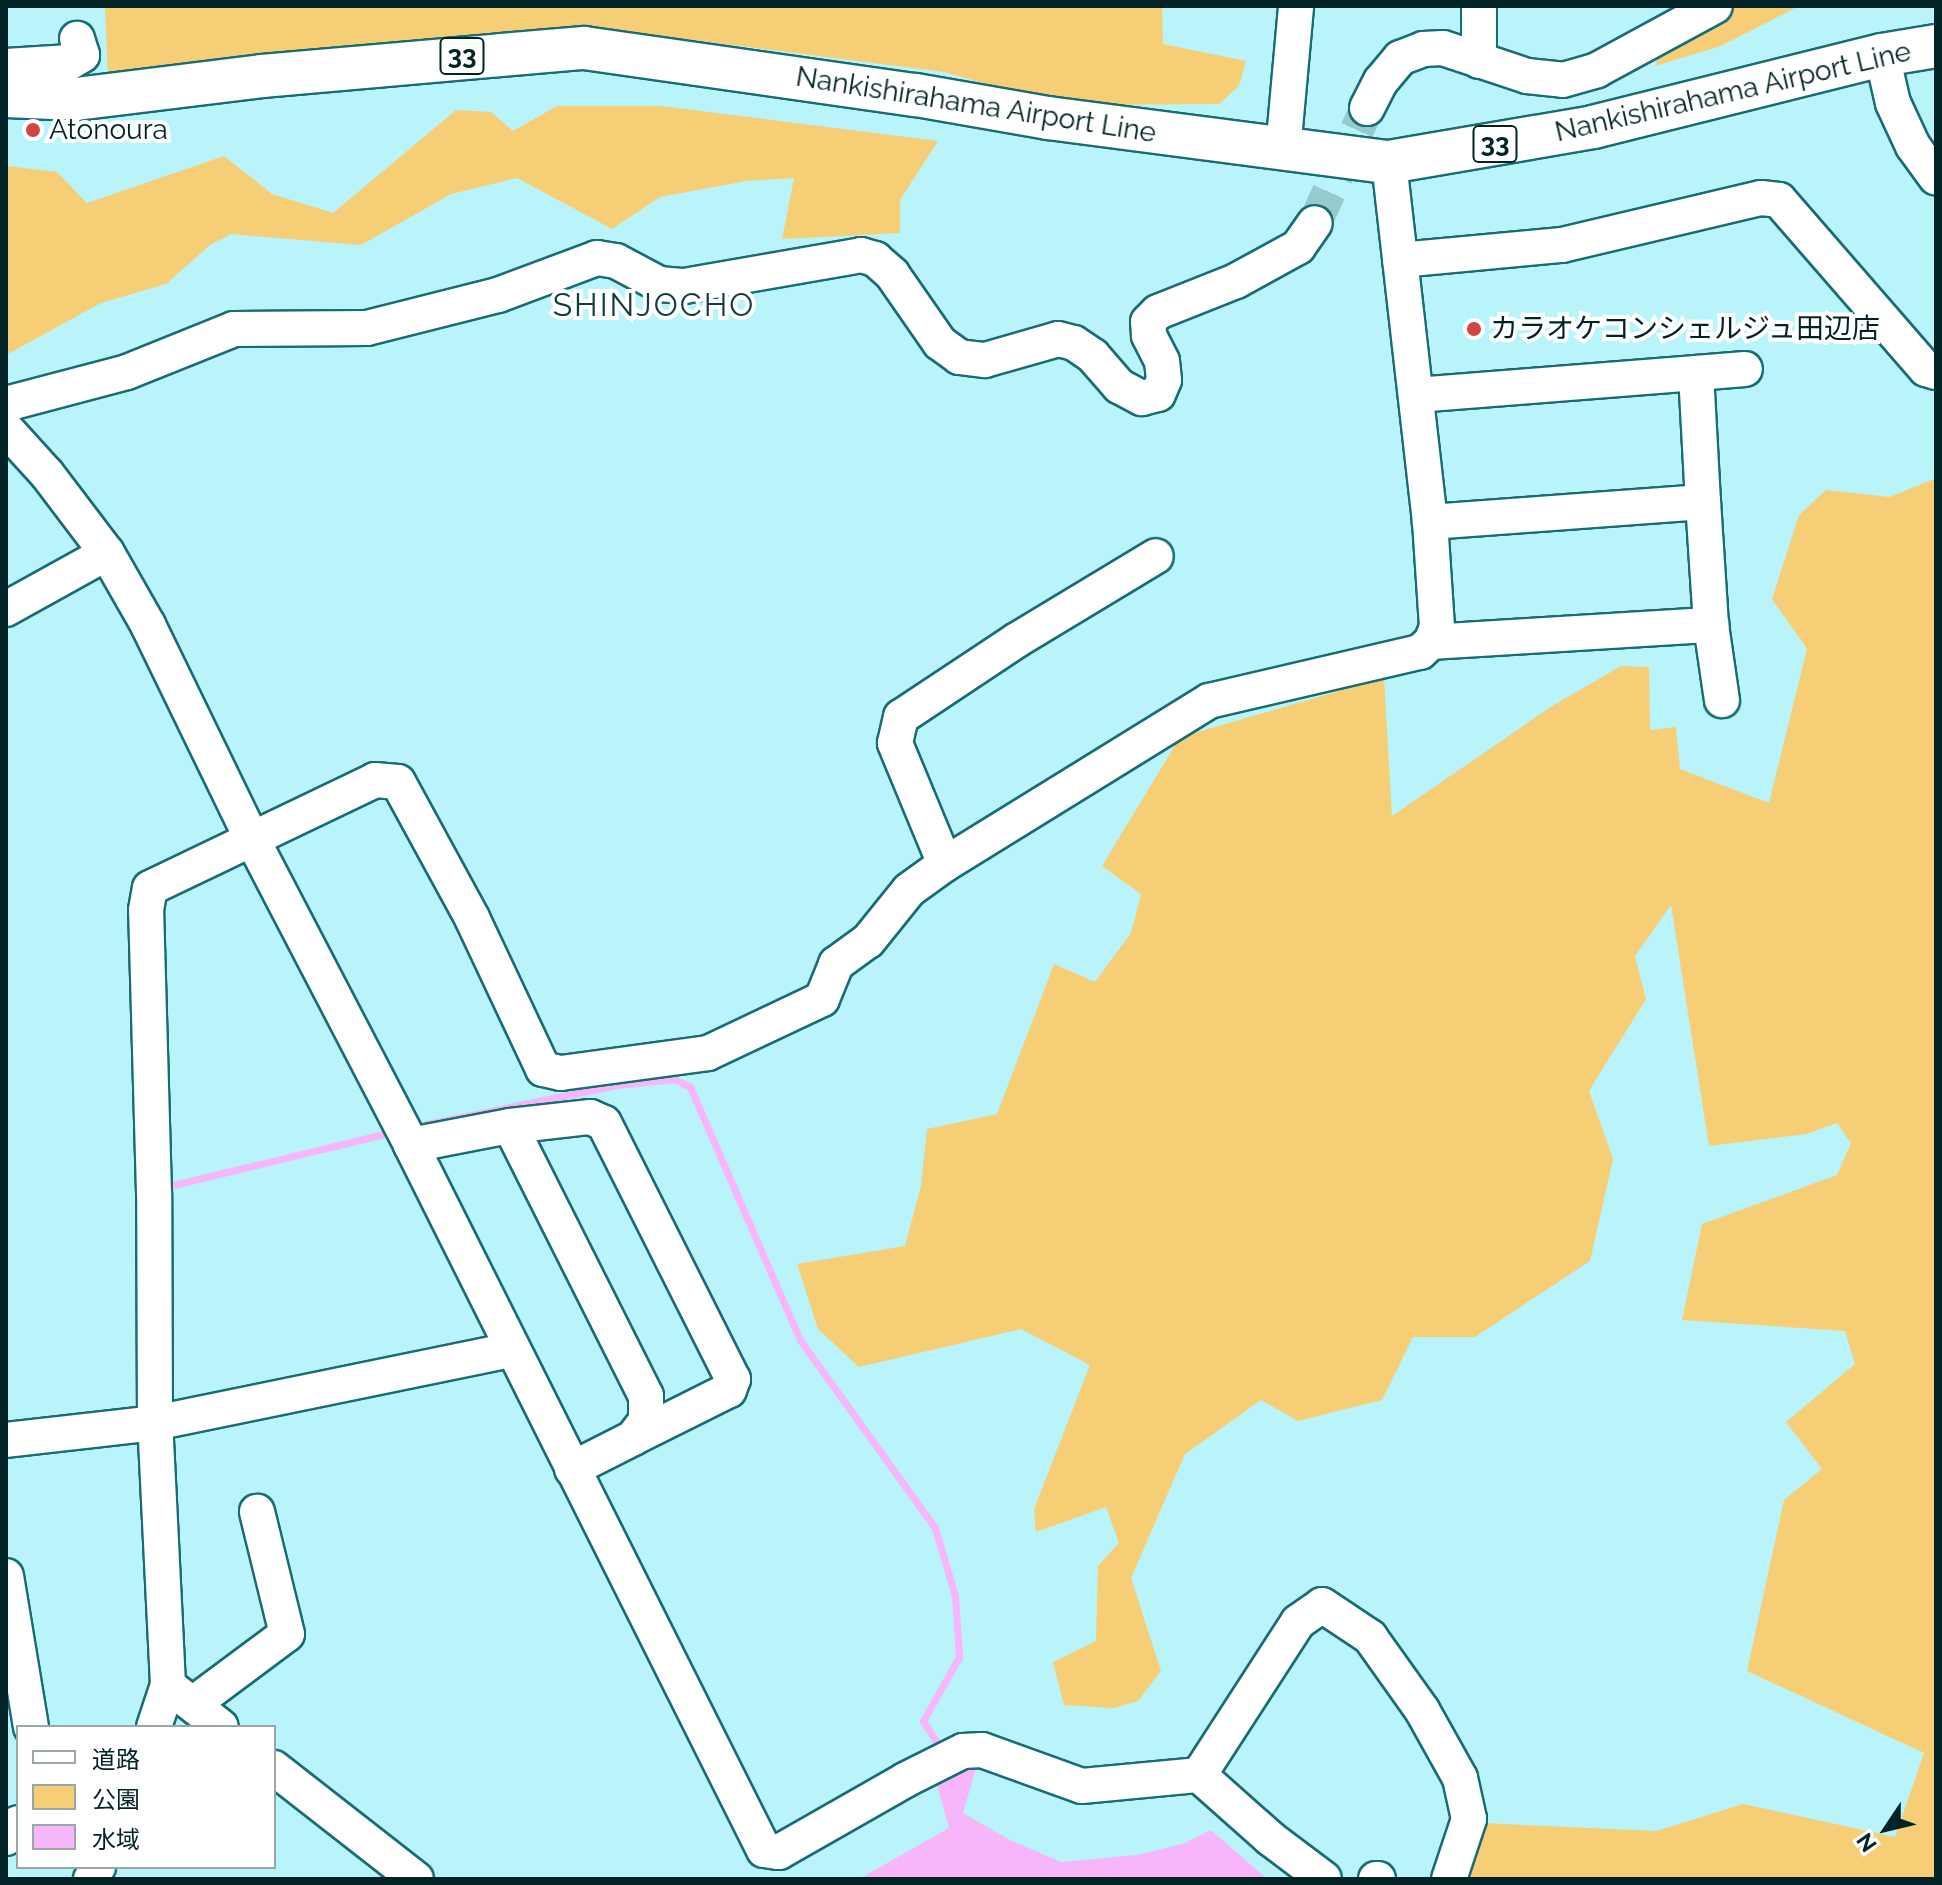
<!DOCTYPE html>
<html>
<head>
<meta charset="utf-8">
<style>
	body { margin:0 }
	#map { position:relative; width:1942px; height:1885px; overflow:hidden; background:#b9f4fb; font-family:Raleway,"Noto Sans JP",sans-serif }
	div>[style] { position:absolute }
	.green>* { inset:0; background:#f6ce76 }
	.water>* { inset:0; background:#f7b5fa }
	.stream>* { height:7px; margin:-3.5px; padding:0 3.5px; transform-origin:3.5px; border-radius:3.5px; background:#f7b5fa }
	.minor-tunnel>* { height:34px; margin-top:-17px; transform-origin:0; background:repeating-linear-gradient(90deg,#94cad0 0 34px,transparent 0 51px) }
	.roads { filter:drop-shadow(2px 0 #196c74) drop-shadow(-2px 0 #196c74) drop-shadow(0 2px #196c74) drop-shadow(0 -2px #196c74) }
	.minor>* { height:34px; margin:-17px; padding:0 17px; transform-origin:17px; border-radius:17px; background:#fff }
	.major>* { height:42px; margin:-21px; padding:0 21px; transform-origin:21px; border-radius:21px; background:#fff }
	.dots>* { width:22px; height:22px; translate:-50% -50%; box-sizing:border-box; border:4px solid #fff; border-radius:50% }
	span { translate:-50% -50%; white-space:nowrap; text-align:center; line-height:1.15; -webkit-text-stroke:8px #fff; paint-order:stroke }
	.shield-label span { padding:2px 6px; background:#fff; border:2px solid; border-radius:6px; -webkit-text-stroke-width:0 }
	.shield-label { font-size:26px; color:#022326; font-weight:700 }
	.street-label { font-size:28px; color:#022326 }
	.poi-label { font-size:28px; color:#022326 }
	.left { translate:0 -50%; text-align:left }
	.quarter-label { font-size:32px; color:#133c41; letter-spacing:2px }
	.frame { position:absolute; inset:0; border:8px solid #022326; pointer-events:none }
	.legend { position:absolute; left:16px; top:1725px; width:260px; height:144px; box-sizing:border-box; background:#fff; border:2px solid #9aa7a8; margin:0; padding:10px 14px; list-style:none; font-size:24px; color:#022326 }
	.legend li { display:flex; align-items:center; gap:16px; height:40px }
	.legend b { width:40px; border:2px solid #9aa7a8 }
	.north { position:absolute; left:1846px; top:1789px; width:80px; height:80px; -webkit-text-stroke:6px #fff; paint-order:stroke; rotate:235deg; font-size:22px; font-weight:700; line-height:32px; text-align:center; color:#022326 }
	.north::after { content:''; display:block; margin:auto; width:28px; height:36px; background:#022326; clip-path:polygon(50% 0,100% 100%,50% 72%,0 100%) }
</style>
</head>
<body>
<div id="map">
	<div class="green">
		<i style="clip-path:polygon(105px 6px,1162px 6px,1163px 44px,1246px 61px,1239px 86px,1219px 104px,1060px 105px,944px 72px,630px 32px,108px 80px)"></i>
		<i style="clip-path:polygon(1679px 6px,1799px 6px,1721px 46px,1655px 66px)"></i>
		<i style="clip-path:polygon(557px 106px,661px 106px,938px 141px,900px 200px,900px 233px,782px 239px,794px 178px,746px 181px,660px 197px,612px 229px,517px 178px,451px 194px,361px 245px,231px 234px,210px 245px,166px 284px,101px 303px,6px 355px,6px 166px,57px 172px,87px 203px,224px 156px,272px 194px,333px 213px,456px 110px,491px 112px,513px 131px)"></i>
		<i style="clip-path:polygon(1936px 478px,1936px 1879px,1466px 1879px,1483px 1823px,1656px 1831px,1743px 1804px,1895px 1837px,1924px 1753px,1747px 1671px,1784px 1500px,1822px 1469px,1786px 1422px,1855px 1364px,1845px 1331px,1682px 1320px,1702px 1224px,1837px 1175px,1851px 1143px,1837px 1123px,1807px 1134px,1709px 1146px,1671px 905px,1635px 956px,1646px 999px,1589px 1091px,1613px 1159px,1590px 1261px,1475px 1337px,1413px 1337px,1382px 1400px,1298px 1421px,1261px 1400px,1185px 1454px,1131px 1578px,1161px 1671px,1138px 1701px,1113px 1708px,1064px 1705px,1053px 1662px,1096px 1641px,1098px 1566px,1119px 1543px,1106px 1507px,1036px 1532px,1034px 1509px,1090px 1365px,1021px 1329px,859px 1367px,818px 1329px,797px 1264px,905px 1246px,921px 1186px,927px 1129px,997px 1114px,1054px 964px,1095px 982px,1131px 933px,1141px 894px,1102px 866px,1180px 737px,1384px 678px,1392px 816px,1552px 706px,1621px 666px,1649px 667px,1650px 730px,1676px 727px,1680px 769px,1769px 803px,1807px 649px,1772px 599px,1799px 515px,1826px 490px,1890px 497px)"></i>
	</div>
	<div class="water">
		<i style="clip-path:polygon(977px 1765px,963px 1813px,1010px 1840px,1061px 1862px,1137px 1855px,1183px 1844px,1211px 1830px,1267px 1879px,859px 1879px,949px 1828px,935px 1778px)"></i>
	</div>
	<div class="stream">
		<i style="left:412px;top:1127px;width:209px;rotate:-11.6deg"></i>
		<i style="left:617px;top:1085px;width:57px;rotate:-6deg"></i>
		<i style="left:674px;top:1079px;width:18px;rotate:27deg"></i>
		<i style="left:690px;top:1087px;width:276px;rotate:66.5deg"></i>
		<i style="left:800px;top:1340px;width:231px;rotate:54.3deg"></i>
		<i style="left:935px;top:1528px;width:71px;rotate:73.6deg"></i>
		<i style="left:955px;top:1596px;width:61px;rotate:86.2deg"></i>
		<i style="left:959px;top:1657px;width:73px;rotate:119.4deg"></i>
		<i style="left:923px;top:1721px;width:35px;rotate:57deg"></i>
		<i style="left:165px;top:1187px;width:234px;rotate:-13.6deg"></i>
	</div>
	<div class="minor-tunnel">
		<i style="left:1315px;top:223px;width:126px;rotate:-65.7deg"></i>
	</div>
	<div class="roads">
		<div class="minor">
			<i style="left:1479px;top:6px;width:55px;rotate:90deg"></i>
			<i style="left:1882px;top:55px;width:49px;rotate:77.1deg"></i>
			<i style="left:1893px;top:103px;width:47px;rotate:65.1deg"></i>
			<i style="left:1913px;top:146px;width:39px;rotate:54deg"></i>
			<i style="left:6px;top:66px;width:64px;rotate:-3.6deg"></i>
			<i style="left:70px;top:62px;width:14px;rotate:-30deg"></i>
			<i style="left:82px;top:55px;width:17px;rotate:-107deg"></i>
			<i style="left:1367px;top:108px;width:30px;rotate:-63deg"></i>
			<i style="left:1381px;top:81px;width:30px;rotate:-50deg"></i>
			<i style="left:1400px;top:58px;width:25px;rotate:-21deg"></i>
			<i style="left:1423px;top:49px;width:20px;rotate:-3deg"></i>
			<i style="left:1443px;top:48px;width:89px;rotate:18.4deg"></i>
			<i style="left:1527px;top:76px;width:36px;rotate:6deg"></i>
			<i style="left:1563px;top:80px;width:35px;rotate:-16deg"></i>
			<i style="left:1597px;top:70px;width:134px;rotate:-28.5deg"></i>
			<i style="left:1283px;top:150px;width:145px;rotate:-84.8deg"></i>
			<i style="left:1400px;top:260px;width:163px;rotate:-5.3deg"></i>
			<i style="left:1562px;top:245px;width:204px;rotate:-13.3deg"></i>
			<i style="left:1761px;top:198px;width:18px;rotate:6deg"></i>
			<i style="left:1779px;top:200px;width:224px;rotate:49deg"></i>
			<i style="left:1926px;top:369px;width:10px;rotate:17deg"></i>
			<i style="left:1696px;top:373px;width:49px;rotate:-4.7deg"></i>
			<i style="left:1416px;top:395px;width:281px;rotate:-4.5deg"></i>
			<i style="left:1696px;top:373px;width:129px;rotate:86.9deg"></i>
			<i style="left:1703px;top:502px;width:274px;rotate:175.8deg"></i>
			<i style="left:6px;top:404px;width:125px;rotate:-14.8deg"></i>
			<i style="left:127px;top:372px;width:115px;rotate:-21.9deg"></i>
			<i style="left:234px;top:329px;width:133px;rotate:-0.4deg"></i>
			<i style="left:367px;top:328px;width:135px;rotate:-14.1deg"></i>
			<i style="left:498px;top:295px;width:106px;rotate:-20.5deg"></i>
			<i style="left:597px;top:258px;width:19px;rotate:9deg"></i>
			<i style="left:616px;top:261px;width:49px;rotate:28.1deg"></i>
			<i style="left:659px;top:284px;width:25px;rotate:5deg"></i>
			<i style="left:684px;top:286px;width:180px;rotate:-9.9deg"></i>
			<i style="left:861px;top:255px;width:15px;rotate:16deg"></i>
			<i style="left:875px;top:259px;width:23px;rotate:41deg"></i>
			<i style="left:892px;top:274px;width:84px;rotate:55.2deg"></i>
			<i style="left:940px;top:343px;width:24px;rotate:36deg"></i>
			<i style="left:959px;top:357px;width:26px;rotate:7deg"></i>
			<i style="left:985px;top:360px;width:76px;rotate:-16deg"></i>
			<i style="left:1058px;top:339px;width:16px;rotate:14deg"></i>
			<i style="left:1074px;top:343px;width:23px;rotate:34deg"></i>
			<i style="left:1093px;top:356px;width:40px;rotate:49deg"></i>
			<i style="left:1119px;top:386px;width:26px;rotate:28deg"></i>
			<i style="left:1142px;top:398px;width:16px;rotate:-14deg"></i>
			<i style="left:1158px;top:394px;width:15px;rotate:-67deg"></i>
			<i style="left:1164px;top:380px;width:19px;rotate:-96deg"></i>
			<i style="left:1162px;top:361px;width:29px;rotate:-117deg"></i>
			<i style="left:1149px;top:335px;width:13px;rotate:-94deg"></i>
			<i style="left:1148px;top:322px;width:14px;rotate:-45deg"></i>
			<i style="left:1158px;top:312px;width:84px;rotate:-21.7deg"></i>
			<i style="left:1236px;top:281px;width:71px;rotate:-28.7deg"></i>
			<i style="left:1298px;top:247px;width:29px;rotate:-55deg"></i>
			<i style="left:6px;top:429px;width:61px;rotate:47.7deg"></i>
			<i style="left:47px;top:474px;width:99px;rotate:52.8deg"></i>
			<i style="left:107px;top:553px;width:83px;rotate:60.3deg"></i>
			<i style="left:148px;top:625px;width:236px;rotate:64.1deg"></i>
			<i style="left:251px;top:837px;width:347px;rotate:62.5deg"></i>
			<i style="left:411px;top:1145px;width:788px;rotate:63.4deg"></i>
			<i style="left:764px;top:1850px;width:15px;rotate:8deg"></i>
			<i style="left:779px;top:1852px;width:145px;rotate:-29.7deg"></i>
			<i style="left:905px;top:1780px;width:65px;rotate:-26.6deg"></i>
			<i style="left:963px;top:1751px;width:19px;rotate:-3deg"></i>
			<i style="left:982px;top:1750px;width:106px;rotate:19.8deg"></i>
			<i style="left:1082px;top:1786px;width:118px;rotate:-5.4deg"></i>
			<i style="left:1199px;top:1775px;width:96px;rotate:41.6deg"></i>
			<i style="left:1271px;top:1839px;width:66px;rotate:37deg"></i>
			<i style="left:6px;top:609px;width:115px;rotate:-29deg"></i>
			<i style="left:1711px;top:625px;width:76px;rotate:81.7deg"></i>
			<i style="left:1431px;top:642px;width:281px;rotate:-3.5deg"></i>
			<i style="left:1711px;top:625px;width:123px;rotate:-93.7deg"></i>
			<i style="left:945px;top:864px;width:131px;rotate:-112.5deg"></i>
			<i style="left:895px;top:743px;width:27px;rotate:-77deg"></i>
			<i style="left:901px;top:717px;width:139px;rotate:-33.6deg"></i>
			<i style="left:1017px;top:640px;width:162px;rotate:-31.1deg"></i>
			<i style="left:411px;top:1145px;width:101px;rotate:-10.9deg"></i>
			<i style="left:6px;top:1440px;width:150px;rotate:-6.5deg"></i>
			<i style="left:155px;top:1423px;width:363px;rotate:-11.6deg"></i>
			<i style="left:572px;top:1469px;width:68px;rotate:-26.9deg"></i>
			<i style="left:633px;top:1438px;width:21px;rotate:-53deg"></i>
			<i style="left:646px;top:1421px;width:25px;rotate:-90deg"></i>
			<i style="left:646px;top:1396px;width:302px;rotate:-116.7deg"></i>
			<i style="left:510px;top:1126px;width:81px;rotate:-6.4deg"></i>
			<i style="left:590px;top:1117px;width:15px;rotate:23deg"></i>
			<i style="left:604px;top:1123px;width:287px;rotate:63.3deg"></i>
			<i style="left:733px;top:1379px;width:12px;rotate:110deg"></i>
			<i style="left:729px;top:1390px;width:107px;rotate:153.4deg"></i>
			<i style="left:6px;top:1576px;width:153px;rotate:80.6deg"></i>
			<i style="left:175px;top:1691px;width:58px;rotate:38deg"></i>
			<i style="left:193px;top:1704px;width:117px;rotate:-36.7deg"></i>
			<i style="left:287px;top:1634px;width:126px;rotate:-103.8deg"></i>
			<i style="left:154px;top:1727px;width:44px;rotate:-71.6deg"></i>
			<i style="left:168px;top:1685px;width:262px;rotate:-92.8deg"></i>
			<i style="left:155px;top:1423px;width:230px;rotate:-90.2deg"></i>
			<i style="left:154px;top:1193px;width:283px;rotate:-91.6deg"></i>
			<i style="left:146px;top:910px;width:22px;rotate:-80deg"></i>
			<i style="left:150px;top:888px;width:250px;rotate:-25.6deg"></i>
			<i style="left:375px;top:780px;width:23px;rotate:5deg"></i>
			<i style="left:398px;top:782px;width:155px;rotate:61.4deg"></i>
			<i style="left:472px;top:918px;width:167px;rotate:64.8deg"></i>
			<i style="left:543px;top:1069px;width:18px;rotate:13deg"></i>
			<i style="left:561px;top:1073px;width:148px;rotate:-7.7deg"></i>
			<i style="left:708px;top:1053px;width:126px;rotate:-25.3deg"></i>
			<i style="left:822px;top:999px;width:38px;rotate:-68deg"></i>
			<i style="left:836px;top:964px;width:39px;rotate:-36deg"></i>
			<i style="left:868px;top:941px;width:65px;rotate:-51.2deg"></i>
			<i style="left:909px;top:890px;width:44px;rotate:-35.8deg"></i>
			<i style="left:945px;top:864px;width:310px;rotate:-31.7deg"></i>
			<i style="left:1209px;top:701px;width:217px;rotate:-13.1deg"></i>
			<i style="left:1420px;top:652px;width:15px;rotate:-42deg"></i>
			<i style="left:1431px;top:642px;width:16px;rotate:-68deg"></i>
			<i style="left:1437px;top:627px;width:105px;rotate:-93.8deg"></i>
			<i style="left:1430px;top:522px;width:362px;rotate:-96.5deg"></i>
			<i style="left:274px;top:1768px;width:180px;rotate:38deg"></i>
			<i style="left:1199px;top:1775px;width:182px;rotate:-57.1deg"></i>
			<i style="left:1298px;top:1622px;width:29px;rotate:-35deg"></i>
			<i style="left:1322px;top:1605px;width:58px;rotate:33.7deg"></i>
			<i style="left:1370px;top:1637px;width:90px;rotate:54.5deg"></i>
			<i style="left:1422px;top:1710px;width:78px;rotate:60.8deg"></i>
			<i style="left:1460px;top:1778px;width:42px;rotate:77.6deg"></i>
			<i style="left:1469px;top:1819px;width:63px;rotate:108.4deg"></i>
			<i style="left:6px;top:1838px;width:19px;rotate:-51deg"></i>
			<i style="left:91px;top:1879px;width:14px;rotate:-60deg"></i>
			<i style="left:1376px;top:1879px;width:2px"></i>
		</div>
		<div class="major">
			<i style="left:6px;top:96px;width:70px;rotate:2.5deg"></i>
			<i style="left:76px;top:99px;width:187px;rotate:-7deg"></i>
			<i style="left:262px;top:76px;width:323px;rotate:-5deg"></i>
			<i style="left:584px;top:48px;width:335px;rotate:8.1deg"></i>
			<i style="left:916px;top:95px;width:134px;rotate:9.9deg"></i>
			<i style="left:1048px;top:118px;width:344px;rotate:7.4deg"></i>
			<i style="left:1389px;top:162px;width:207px;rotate:-9.7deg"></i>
			<i style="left:1593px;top:127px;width:298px;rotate:-14deg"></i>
			<i style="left:1882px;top:55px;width:55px;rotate:-9.5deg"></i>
		</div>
	</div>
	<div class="dots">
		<i style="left:33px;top:130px;background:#d44542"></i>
		<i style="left:1474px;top:329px;background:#d44542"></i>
	</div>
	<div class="shield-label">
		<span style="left:462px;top:56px">33</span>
		<span style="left:1495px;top:144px">33</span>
	</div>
	<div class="street-label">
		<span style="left:1733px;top:92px;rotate:-13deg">Nankishirahama Airport Line</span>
		<span style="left:976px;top:105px;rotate:9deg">Nankishirahama Airport Line</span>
	</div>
	<div class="poi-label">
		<span class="left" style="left:49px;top:130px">Atonoura</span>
		<span class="left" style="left:1490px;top:329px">カラオケコンシェルジュ田辺店</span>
	</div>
	<div class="quarter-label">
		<span style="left:654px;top:305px">SHINJOCHO</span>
	</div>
	<div class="frame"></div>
	<ul class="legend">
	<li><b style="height:10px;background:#fff"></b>道路</li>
	<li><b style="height:22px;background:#f6ce76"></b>公園</li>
	<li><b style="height:22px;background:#f7b5fa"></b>水域</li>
	</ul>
	<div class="north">N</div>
</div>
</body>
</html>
